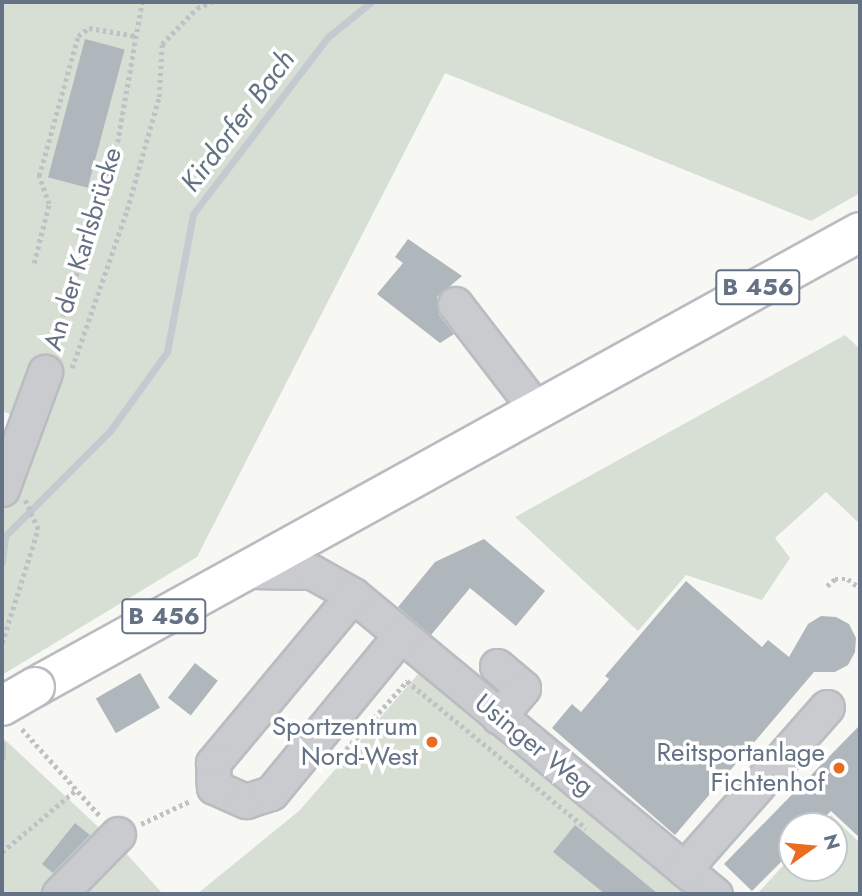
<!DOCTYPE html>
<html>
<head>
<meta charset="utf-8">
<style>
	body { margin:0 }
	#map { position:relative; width:862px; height:896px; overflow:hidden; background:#f7f7f4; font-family:Jost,sans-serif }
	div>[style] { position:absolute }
	.green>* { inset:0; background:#d7dfd4 }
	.stream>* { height:7px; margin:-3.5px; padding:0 3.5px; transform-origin:3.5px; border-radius:3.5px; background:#c3cbd1 }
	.building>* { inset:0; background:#afb6bc; transform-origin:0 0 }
	.path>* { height:4.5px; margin-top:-2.25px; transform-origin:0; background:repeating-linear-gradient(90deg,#c0c1c4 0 3.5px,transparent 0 7px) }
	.roads { filter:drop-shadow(2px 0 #b9bcc0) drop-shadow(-2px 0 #b9bcc0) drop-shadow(0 2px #b9bcc0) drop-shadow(0 -2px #b9bcc0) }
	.minor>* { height:33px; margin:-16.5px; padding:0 16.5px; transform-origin:16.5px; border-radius:16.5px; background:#c9cbcf }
	.major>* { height:38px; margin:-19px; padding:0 19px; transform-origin:19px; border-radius:19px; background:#fff }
	.bridges { filter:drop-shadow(2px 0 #b9bcc0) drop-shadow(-2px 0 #b9bcc0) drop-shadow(0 2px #b9bcc0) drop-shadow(0 -2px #b9bcc0) }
	.major-bridge>* { height:38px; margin:-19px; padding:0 19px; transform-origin:19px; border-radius:19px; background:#fff }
	.dots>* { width:19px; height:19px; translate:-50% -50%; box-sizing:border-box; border:4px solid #fff; border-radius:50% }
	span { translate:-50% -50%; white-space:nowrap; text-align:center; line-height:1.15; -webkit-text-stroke:7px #fff; paint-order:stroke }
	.shield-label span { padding:2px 5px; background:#fff; border:2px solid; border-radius:5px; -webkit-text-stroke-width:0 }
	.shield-label { font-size:24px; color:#657286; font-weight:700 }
	.street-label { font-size:26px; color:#657286 }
	.poi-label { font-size:26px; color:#657286 }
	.right { translate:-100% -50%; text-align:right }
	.water-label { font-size:28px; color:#607482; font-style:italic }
	.frame { position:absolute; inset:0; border:4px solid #657286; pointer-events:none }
	.north { position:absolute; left:778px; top:812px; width:70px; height:70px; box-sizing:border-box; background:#fff; border:2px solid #c1c7cf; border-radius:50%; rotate:75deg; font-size:19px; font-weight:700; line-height:28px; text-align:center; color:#657286 }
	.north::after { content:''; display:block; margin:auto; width:24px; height:32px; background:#ea6c21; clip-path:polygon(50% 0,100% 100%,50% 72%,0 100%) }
</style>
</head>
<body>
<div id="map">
	<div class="green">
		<i style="clip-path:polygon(2px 2px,860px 2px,860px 193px,811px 221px,445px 73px,197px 557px,2px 675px,2px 453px,12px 415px,2px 411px)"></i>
		<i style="clip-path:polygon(845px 335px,860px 349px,860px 524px,826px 492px,775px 538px,790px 558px,762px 600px,686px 575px,638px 631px,515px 517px)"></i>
		<i style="clip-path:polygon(419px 673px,693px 894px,197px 894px,299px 811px)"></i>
		<i style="clip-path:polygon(2px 737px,124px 851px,163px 894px,2px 894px)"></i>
		<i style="clip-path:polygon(831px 815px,860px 843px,860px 894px,757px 894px,792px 856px,792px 868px,834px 868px,834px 826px,820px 826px)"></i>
	</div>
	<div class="stream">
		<i style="left:2px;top:562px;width:26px;rotate:-83deg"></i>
		<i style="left:5px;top:536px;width:148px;rotate:-45deg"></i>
		<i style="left:110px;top:431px;width:97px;rotate:-54.2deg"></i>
		<i style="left:167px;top:352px;width:140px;rotate:-79.3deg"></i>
		<i style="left:193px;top:214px;width:223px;rotate:-52.7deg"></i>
		<i style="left:328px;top:37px;width:55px;rotate:-39.1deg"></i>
		<i style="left:2px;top:744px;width:13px;rotate:90deg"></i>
	</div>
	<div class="building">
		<i style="left:85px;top:39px;width:41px;height:143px;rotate:15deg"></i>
		<i style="clip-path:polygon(408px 239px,462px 276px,437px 297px,439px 315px,454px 334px,440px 343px,377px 294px,403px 263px,395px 257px)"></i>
		<i style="clip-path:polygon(484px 539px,545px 591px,516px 626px,470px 588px,431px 635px,398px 607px,435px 562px)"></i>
		<i style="clip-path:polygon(686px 581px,762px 647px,768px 640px,789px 657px,808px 624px,821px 616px,836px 617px,849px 624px,856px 638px,855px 652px,848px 665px,835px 672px,814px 672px,675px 835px,552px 728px,572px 704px,581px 712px,609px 679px,605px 676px)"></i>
		<i style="left:195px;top:663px;width:29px;height:44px;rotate:38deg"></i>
		<i style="left:140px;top:673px;width:40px;height:51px;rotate:60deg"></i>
		<i style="clip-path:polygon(860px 725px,860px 838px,831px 811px,816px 826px,792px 826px,792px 851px,752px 891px,724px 864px)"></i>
		<i style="clip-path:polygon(75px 823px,90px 835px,53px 873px,42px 864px)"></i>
		<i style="clip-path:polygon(575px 825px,658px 894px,605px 894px,553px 852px)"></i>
	</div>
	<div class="path">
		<i style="left:34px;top:263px;width:61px;rotate:-75.7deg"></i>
		<i style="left:49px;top:204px;width:30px;rotate:-110deg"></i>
		<i style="left:39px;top:176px;width:145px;rotate:-74.4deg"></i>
		<i style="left:78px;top:36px;width:14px;rotate:-36deg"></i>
		<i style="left:89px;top:28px;width:48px;rotate:9.7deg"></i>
		<i style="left:52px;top:349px;width:203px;rotate:-71.9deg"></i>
		<i style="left:115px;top:156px;width:156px;rotate:-80.1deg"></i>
		<i style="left:72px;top:368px;width:167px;rotate:-70.8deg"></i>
		<i style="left:127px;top:210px;width:117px;rotate:-74.2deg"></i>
		<i style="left:159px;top:97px;width:53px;rotate:-86.8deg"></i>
		<i style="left:162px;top:44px;width:50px;rotate:-45.8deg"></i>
		<i style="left:197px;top:8px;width:16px;rotate:-22deg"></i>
		<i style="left:827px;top:586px;width:11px;rotate:-41deg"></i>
		<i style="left:835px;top:579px;width:13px"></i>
		<i style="left:848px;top:579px;width:15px;rotate:37deg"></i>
		<i style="left:2px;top:643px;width:120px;rotate:-72.5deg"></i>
		<i style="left:38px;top:529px;width:32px;rotate:-114deg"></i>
		<i style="left:22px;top:729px;width:117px;rotate:48.1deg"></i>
		<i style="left:332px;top:765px;width:113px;rotate:-48.2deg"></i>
		<i style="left:407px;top:681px;width:232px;rotate:39.4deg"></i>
		<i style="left:141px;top:824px;width:54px;rotate:-25.1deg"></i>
		<i style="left:2px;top:852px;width:97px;rotate:-40deg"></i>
	</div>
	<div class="roads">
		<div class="minor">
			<i style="left:455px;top:304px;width:131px;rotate:52.4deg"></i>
			<i style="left:2px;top:489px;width:125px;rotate:-69.8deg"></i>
			<i style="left:251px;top:571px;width:61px;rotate:0.9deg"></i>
			<i style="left:312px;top:572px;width:47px;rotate:29.3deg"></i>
			<i style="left:353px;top:595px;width:470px;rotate:39.6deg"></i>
			<i style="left:353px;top:595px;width:219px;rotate:129.8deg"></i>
			<i style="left:213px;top:763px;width:24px;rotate:88deg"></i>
			<i style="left:214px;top:787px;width:35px;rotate:24deg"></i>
			<i style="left:246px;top:801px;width:26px;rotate:-18deg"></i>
			<i style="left:271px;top:793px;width:203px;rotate:-50.6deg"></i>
			<i style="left:497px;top:666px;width:34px;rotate:40deg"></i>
			<i style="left:523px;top:688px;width:38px;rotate:130deg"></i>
			<i style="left:684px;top:869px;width:216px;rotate:-48.6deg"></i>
			<i style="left:59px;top:894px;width:84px;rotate:-45.5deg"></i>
		</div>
		<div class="major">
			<i style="left:35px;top:687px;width:942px;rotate:-28.88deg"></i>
		</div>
	</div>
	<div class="bridges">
		<div class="major-bridge">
			<i style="left:2px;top:706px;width:38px;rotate:-30deg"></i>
		</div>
	</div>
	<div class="dots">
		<i style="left:432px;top:742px;background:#ea6c21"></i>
		<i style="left:839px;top:768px;background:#ea6c21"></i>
	</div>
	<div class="shield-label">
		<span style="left:758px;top:287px">B 456</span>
		<span style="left:164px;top:616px">B 456</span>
	</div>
	<div class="street-label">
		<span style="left:83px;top:249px;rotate:-73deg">An der Karlsbrücke</span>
		<span style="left:534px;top:745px;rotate:39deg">Usinger Weg</span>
	</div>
	<div class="poi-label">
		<span class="right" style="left:418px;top:742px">Sportzentrum<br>Nord-West</span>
		<span class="right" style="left:825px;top:768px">Reitsportanlage<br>Fichtenhof</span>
	</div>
	<div class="water-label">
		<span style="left:238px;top:121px;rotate:-53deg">Kirdorfer Bach</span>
	</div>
	<div class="frame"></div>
	<div class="north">N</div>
</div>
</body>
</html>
